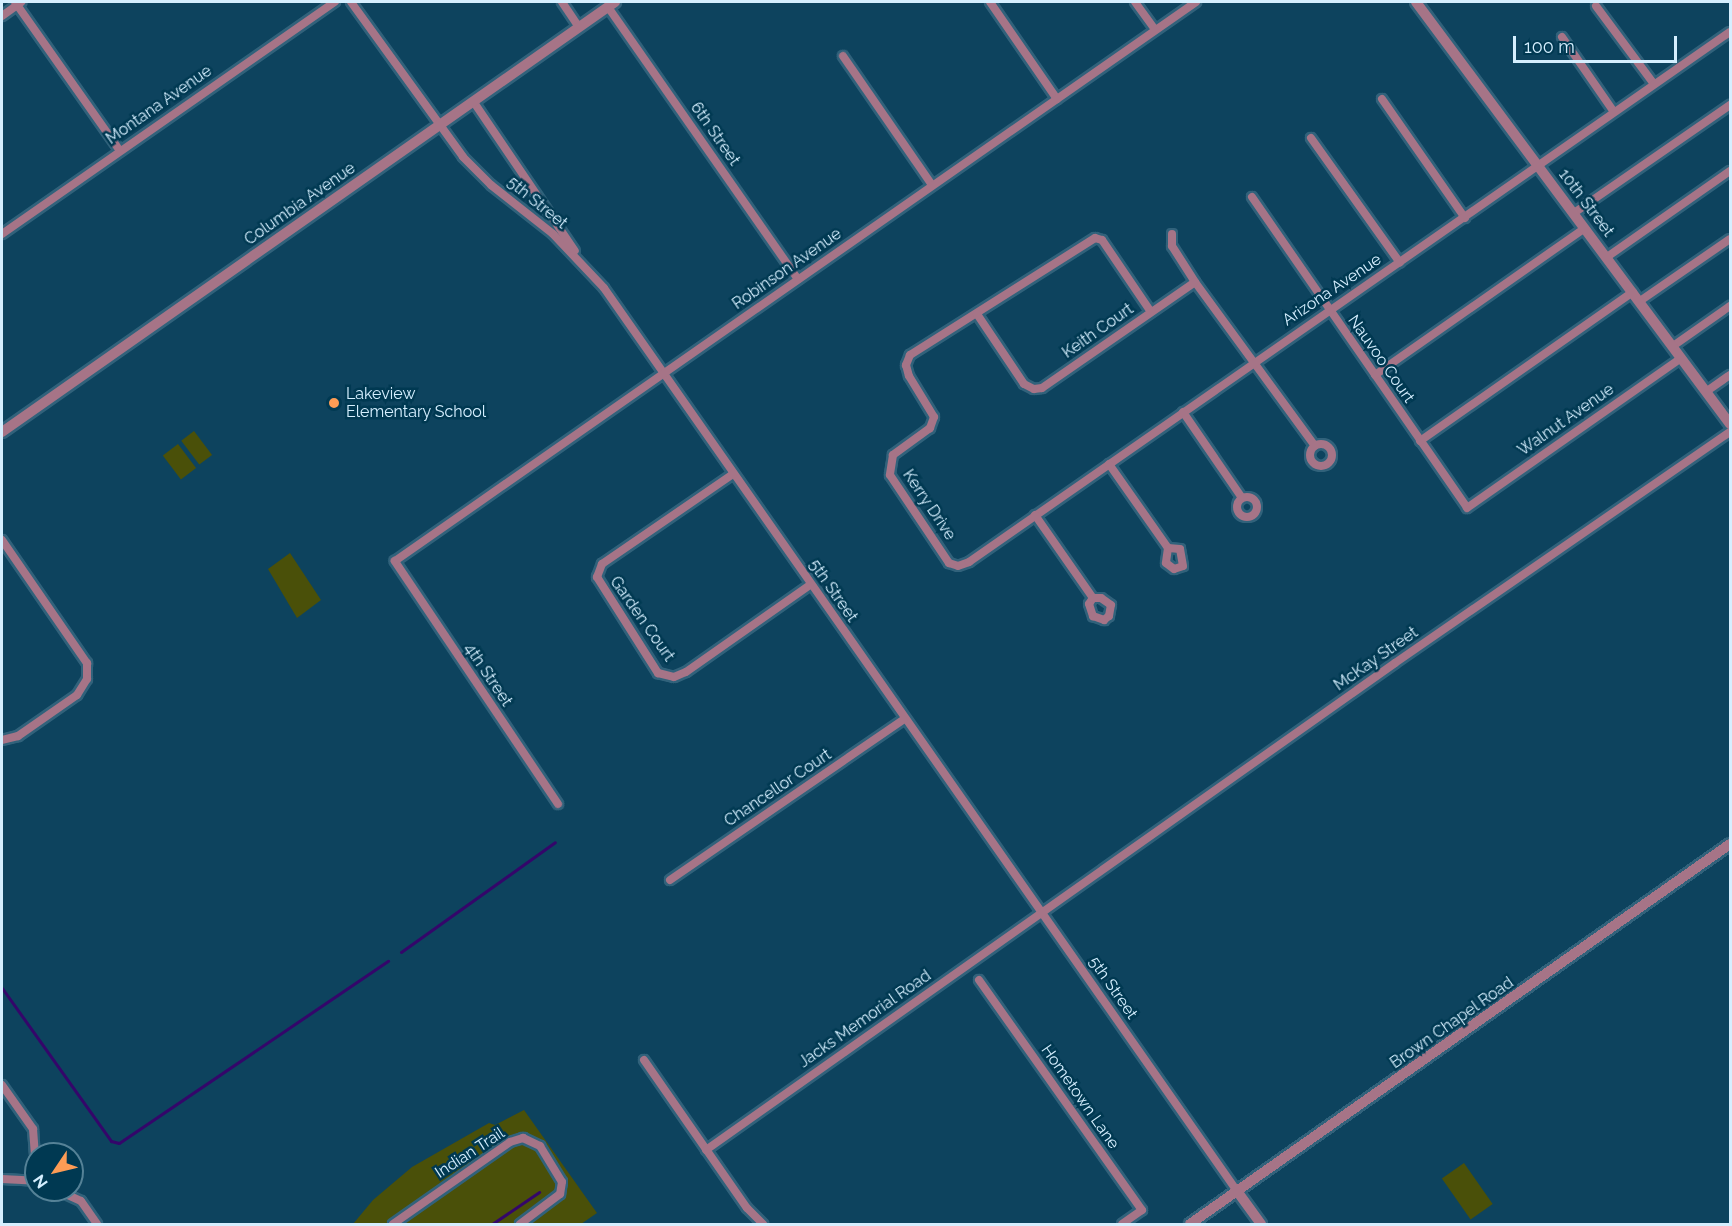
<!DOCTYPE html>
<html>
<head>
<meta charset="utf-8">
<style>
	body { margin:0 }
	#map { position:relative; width:1732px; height:1226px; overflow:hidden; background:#0d435e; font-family:Raleway,sans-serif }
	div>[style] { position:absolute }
	.green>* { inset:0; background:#4a5009; transform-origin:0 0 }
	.stream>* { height:3px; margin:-1.5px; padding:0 1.5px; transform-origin:1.5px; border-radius:1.5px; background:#34066a }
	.roads { filter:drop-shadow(2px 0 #31627b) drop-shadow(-2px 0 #31627b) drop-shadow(0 2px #31627b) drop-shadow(0 -2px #31627b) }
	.minor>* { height:8px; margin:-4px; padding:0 4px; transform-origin:4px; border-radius:4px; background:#a67487 }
	.minor>.ring { margin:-4px; padding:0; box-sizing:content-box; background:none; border:8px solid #a67487; border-radius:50% }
	.tertiary>* { height:10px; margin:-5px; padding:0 5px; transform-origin:5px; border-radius:5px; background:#a67487 }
	.dots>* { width:16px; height:16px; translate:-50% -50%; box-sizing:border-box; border:3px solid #003952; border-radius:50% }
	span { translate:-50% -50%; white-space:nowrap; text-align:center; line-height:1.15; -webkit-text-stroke:5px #003952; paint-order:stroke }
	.street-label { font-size:16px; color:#d5efff }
	.poi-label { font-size:16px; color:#d5efff }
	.left { translate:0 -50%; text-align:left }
	.frame { position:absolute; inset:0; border:3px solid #d5efff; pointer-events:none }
	.north { position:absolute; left:24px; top:1142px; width:60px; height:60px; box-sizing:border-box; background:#003952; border:2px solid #558297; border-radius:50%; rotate:235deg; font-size:16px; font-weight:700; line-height:24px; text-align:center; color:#d5efff }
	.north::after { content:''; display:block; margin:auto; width:21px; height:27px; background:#fd9c55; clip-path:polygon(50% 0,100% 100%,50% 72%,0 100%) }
	.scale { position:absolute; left:1513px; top:36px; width:164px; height:27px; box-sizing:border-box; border:3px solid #d5efff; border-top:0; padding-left:8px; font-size:18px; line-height:21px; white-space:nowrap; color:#d5efff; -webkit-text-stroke:4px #003952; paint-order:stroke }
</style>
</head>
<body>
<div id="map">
	<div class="green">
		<i style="left:194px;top:431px;width:30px;height:16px;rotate:53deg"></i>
		<i style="left:178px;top:444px;width:30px;height:19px;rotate:53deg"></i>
		<i style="clip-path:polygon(290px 553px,321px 600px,297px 618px,268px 569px)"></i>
		<i style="clip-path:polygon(524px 1110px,597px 1213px,581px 1224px,353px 1224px,373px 1200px,412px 1167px,489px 1123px,495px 1125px)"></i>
		<i style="left:1464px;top:1163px;width:50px;height:27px;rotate:55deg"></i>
	</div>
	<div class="stream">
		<i style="left:401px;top:952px;width:189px;rotate:-35.5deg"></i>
		<i style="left:2px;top:988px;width:188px;rotate:54.5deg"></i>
		<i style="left:111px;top:1141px;width:8px;rotate:14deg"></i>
		<i style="left:119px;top:1143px;width:325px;rotate:-34.1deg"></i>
		<i style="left:492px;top:1224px;width:57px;rotate:-34.2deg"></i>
	</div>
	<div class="roads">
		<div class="minor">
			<i style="left:15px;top:2px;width:182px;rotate:54.8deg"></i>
			<i style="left:351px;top:2px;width:191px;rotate:54.1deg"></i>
			<i style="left:463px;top:157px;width:40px;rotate:45deg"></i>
			<i style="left:491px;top:185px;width:79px;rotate:38.3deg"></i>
			<i style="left:553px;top:234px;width:74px;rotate:46.6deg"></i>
			<i style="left:604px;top:288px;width:1103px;rotate:54.97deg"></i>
			<i style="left:562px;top:2px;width:30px;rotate:56deg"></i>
			<i style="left:990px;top:2px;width:118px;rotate:55.4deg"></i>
			<i style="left:1135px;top:2px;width:34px;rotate:54deg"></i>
			<i style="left:1596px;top:6px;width:97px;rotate:53.4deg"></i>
			<i style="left:608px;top:7px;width:332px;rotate:55.1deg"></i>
			<i style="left:2px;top:16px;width:24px;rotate:-36deg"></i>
			<i style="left:1562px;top:37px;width:91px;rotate:55.3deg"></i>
			<i style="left:843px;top:56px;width:157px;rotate:55.4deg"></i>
			<i style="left:1382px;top:99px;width:145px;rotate:55.1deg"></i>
			<i style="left:473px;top:101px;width:181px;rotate:55.8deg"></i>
			<i style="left:1311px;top:138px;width:153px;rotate:54.5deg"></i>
			<i style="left:1252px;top:197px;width:378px;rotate:55.3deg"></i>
			<i style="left:1467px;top:508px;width:261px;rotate:-35deg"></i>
			<i style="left:1574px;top:213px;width:190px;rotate:-34.7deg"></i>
			<i style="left:2px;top:234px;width:406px;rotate:-34.9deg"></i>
			<i style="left:1172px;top:234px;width:12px;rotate:90deg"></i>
			<i style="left:1172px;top:246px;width:43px;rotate:57.4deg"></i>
			<i style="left:1195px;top:282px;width:203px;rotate:53.8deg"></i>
			<i style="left:1607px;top:257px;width:150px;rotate:-35deg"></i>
			<i style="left:1640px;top:301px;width:109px;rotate:-34.6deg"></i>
			<i style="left:1151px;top:312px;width:87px;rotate:-124.2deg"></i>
			<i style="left:1102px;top:240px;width:7px;rotate:-164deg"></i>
			<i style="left:1095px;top:238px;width:219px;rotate:147.7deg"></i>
			<i style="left:910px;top:355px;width:11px;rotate:112deg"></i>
			<i style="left:906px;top:365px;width:11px;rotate:75deg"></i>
			<i style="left:909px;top:376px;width:48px;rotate:58.6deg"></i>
			<i style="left:934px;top:417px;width:12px;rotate:110deg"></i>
			<i style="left:930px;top:428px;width:46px;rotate:143.9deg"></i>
			<i style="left:893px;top:455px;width:20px;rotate:99deg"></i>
			<i style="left:890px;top:475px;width:106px;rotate:56.2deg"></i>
			<i style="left:949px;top:563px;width:9px;rotate:18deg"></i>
			<i style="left:958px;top:566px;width:12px;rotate:-20deg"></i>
			<i style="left:969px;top:562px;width:927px;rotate:-34.86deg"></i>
			<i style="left:977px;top:314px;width:84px;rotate:56.1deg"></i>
			<i style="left:1024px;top:384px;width:11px;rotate:27deg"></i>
			<i style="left:1034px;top:389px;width:8px;rotate:-7deg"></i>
			<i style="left:1042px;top:388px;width:186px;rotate:-34.7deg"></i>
			<i style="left:1673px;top:346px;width:70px;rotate:-35.1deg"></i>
			<i style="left:1375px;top:375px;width:256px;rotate:-35deg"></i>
			<i style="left:1707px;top:391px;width:28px;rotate:-35deg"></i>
			<i style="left:1183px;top:412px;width:104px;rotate:55.5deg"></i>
			<i style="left:1420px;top:441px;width:260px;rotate:-35deg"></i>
			<i class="ring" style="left:1310px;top:444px;width:14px;height:14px"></i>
			<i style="left:1109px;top:464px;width:103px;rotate:54.9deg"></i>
			<i style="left:1168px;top:548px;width:15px;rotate:98deg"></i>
			<i style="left:1166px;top:563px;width:10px;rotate:37deg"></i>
			<i style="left:1174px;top:569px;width:9px;rotate:-18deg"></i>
			<i style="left:1183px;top:566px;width:17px;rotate:-100deg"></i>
			<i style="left:1180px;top:549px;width:12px;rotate:-175deg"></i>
			<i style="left:733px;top:474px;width:159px;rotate:145.5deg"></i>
			<i style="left:602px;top:564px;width:14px;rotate:111deg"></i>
			<i style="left:597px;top:577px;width:114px;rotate:57.6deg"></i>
			<i style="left:658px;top:673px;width:16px;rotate:14deg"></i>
			<i style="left:674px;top:677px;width:13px;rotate:-23deg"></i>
			<i style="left:686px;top:672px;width:151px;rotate:-35.1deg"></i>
			<i class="ring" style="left:1237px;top:497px;width:12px;height:12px"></i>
			<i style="left:1035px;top:515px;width:101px;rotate:55.1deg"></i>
			<i style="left:1093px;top:598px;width:7px;rotate:124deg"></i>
			<i style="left:1089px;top:604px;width:13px;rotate:72deg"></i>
			<i style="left:1093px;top:616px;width:12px;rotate:20deg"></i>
			<i style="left:1104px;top:620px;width:6px;rotate:-39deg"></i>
			<i style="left:1109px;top:616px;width:11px;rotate:-80deg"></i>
			<i style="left:1111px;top:605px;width:12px;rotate:-145deg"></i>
			<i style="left:1101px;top:598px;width:8px;rotate:180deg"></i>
			<i style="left:2px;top:540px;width:150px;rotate:55.4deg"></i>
			<i style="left:87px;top:663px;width:16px;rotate:90deg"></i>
			<i style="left:87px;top:679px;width:19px;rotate:122deg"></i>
			<i style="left:77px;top:695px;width:72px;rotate:145.2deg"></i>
			<i style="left:18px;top:736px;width:16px;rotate:166deg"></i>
			<i style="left:558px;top:804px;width:293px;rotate:-123.9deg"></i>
			<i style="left:395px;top:561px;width:977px;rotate:-34.91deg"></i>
			<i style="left:670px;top:880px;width:283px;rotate:-34.5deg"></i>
			<i style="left:979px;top:980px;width:282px;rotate:54.7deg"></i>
			<i style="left:1142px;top:1210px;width:24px;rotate:145deg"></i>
			<i style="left:644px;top:1060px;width:180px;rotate:55.2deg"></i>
			<i style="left:747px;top:1208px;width:23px;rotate:45deg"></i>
			<i style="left:2px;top:1085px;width:54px;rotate:54.8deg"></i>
			<i style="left:33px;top:1129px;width:40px;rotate:85.7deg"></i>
			<i style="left:706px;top:1150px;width:844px;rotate:-35.25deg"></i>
			<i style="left:1395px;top:663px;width:407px;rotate:-34.6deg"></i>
			<i style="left:2px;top:1179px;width:34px;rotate:3deg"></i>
			<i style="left:57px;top:1190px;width:26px;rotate:25deg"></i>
			<i style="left:81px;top:1201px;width:28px;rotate:55deg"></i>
			<i style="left:393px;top:1224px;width:143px;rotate:-35deg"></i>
			<i style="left:510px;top:1142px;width:14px;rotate:-17deg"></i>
			<i style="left:523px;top:1138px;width:19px;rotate:25deg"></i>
			<i style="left:540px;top:1146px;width:42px;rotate:58.6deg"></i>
			<i style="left:562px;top:1182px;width:12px;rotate:99deg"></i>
			<i style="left:560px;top:1194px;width:50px;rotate:143.1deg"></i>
		</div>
		<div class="tertiary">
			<i style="left:1416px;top:2px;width:526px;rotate:53.35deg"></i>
			<i style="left:2px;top:432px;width:749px;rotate:-35.05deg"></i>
			<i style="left:1237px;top:1191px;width:41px;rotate:54deg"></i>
			<i style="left:1190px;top:1224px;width:660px;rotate:-35.13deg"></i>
		</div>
	</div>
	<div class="dots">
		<i style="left:334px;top:403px;background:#fd9c55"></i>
	</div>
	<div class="street-label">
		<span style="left:159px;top:105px;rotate:-35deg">Montana Avenue</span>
		<span style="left:715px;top:134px;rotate:55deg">6th Street</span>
		<span style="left:537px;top:203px;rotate:39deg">5th Street</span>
		<span style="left:1586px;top:203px;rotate:53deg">10th Street</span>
		<span style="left:300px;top:204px;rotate:-35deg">Columbia Avenue</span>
		<span style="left:787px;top:269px;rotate:-35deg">Robinson Avenue</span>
		<span style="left:1332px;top:290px;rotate:-34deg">Arizona Avenue</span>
		<span style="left:1098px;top:331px;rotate:-35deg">Keith Court</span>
		<span style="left:1381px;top:359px;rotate:55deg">Nauvoo Court</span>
		<span style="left:1566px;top:420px;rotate:-35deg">Walnut Avenue</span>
		<span style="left:929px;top:505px;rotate:56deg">Kerry Drive</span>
		<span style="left:833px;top:591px;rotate:55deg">5th Street</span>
		<span style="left:642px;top:619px;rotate:55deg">Garden Court</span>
		<span style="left:1376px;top:659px;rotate:-35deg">McKay Street</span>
		<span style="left:488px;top:675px;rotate:56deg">4th Street</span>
		<span style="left:778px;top:788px;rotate:-34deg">Chancellor Court</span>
		<span style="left:1113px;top:988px;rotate:55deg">5th Street</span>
		<span style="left:865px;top:1019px;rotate:-35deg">Jacks Memorial Road</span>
		<span style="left:1452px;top:1023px;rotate:-35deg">Brown Chapel Road</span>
		<span style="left:1080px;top:1097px;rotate:55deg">Hometown Lane</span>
		<span style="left:470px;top:1153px;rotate:-33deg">Indian Trail</span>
	</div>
	<div class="poi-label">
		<span class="left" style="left:346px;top:403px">Lakeview<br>Elementary School</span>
	</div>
	<div class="frame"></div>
	<div class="north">N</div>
	<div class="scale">100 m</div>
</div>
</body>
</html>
